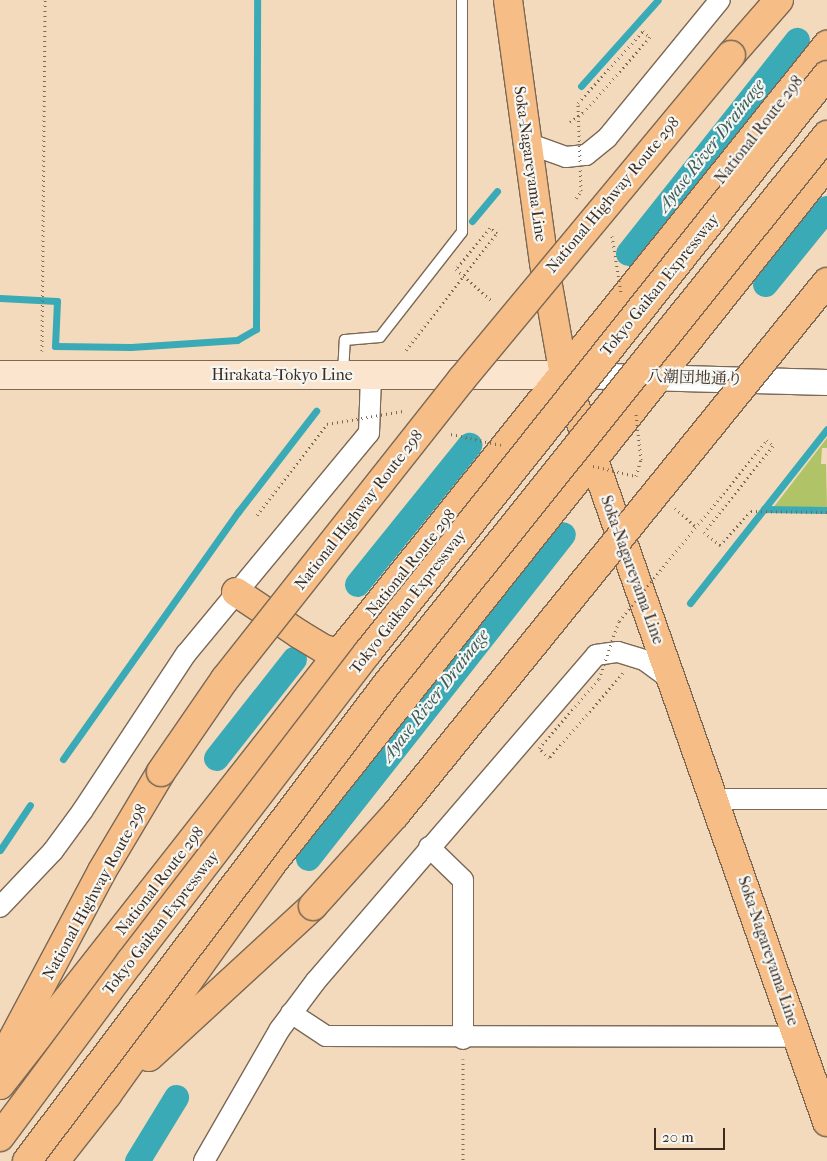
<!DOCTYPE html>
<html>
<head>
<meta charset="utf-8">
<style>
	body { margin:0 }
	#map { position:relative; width:827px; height:1161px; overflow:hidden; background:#f3dabc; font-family:"IM FELL French Canon","Noto Serif JP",serif }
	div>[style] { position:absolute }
	.green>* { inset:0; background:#b1c367 }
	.stream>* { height:7px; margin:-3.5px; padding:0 3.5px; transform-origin:3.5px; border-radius:3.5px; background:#39aab6 }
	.canal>* { height:25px; margin:-12.5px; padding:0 12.5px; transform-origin:12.5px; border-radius:12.5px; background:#39aab6 }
	.path>* { height:3px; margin-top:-1.5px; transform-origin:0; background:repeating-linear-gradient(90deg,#7b6855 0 1px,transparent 0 5px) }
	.roads { filter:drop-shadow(1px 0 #7b6855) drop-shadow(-1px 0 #7b6855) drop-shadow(0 1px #7b6855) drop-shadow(0 -1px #7b6855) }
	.service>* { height:10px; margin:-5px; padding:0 5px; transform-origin:5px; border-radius:5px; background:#fff }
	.minor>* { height:20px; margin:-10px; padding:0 10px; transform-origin:10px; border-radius:10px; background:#fff }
	.tertiary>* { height:25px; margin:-12.5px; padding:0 12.5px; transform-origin:12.5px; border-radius:12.5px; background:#fff }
	.secondary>* { height:28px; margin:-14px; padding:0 14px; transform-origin:14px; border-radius:14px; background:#fbe5cf }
	.primary>* { height:28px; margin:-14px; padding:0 14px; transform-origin:14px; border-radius:14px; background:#f6be86 }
	.trunk>* { height:28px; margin:-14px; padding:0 14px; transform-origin:14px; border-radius:14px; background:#f6be86 }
	.path-bridge>* { height:3px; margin-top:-1.5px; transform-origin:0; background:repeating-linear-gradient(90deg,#7b6855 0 1px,transparent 0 5px) }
	.bridges { filter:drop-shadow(1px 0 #7b6855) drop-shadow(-1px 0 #7b6855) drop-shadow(0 1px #7b6855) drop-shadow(0 -1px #7b6855) }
	.trunk-bridge>* { height:28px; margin:-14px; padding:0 14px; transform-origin:14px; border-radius:14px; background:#f6be86 }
	.motorway-bridge>* { height:28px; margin:-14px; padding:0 14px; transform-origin:14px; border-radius:14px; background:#f6be86 }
	span { translate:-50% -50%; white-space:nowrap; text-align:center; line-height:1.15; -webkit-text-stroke:4.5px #f6f6f2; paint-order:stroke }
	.street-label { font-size:16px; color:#3b2a1e }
	.water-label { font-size:18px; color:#3a5d5b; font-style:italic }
	.scale { position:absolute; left:654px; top:1128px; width:71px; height:22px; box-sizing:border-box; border:2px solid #3b2a1e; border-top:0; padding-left:6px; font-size:15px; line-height:18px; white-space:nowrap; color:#3b2a1e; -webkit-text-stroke:4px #f6f6f2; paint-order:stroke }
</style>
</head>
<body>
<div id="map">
	<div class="green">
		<i style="clip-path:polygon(827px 438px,827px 448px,822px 448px,821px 464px,826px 464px,827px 508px,773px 508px)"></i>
	</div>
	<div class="stream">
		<i style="left:581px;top:86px;width:115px;rotate:-48.2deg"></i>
		<i style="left:472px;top:221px;width:39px;rotate:-50deg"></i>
		<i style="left:0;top:298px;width:57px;rotate:3deg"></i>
		<i style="left:57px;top:301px;width:45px;rotate:92.5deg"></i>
		<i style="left:55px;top:346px;width:76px;rotate:0.8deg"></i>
		<i style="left:131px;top:347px;width:106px;rotate:-3.8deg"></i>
		<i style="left:237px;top:340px;width:22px;rotate:-30deg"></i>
		<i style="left:256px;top:329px;width:329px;rotate:-89.8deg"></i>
		<i style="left:764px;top:509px;width:63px;rotate:0.9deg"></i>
		<i style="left:690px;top:603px;width:221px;rotate:-51.8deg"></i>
		<i style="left:63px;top:759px;width:303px;rotate:-54.7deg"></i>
		<i style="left:238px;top:512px;width:128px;rotate:-52.3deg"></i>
		<i style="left:0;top:850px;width:54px;rotate:-56.3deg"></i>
	</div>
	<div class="canal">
		<i style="left:628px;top:253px;width:272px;rotate:-51.6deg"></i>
		<i style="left:765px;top:284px;width:98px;rotate:-50.8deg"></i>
		<i style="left:357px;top:584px;width:179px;rotate:-51.1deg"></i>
		<i style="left:216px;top:758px;width:126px;rotate:-51.8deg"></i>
		<i style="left:308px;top:858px;width:412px;rotate:-51.8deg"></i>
		<i style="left:137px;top:1161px;width:75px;rotate:-58.6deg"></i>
	</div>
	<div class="path">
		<i style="left:570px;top:122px;width:17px;rotate:-36deg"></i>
		<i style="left:406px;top:350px;width:148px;rotate:-52.1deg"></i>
		<i style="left:497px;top:233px;width:9px;rotate:-144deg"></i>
		<i style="left:42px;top:351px;width:351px;rotate:-89.5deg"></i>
		<i style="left:675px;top:508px;width:27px;rotate:42deg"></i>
		<i style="left:704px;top:532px;width:21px;rotate:39deg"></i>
		<i style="left:720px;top:545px;width:46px;rotate:-47.6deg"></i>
		<i style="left:751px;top:511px;width:76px;rotate:0.8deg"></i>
		<i style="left:463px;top:1059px;width:102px;rotate:90deg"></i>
	</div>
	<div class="roads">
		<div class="service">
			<i style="left:343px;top:374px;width:34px;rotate:-87deg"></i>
			<i style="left:345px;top:340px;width:35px;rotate:-5deg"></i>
			<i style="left:380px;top:337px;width:133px;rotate:-52deg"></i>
			<i style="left:462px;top:232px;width:232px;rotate:-90deg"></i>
		</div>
		<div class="minor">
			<i style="left:527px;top:143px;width:41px;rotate:19.7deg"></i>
			<i style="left:566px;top:157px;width:20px;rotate:-6deg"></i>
			<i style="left:586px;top:155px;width:27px;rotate:-39deg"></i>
			<i style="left:607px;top:138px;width:178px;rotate:-50.7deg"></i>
			<i style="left:715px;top:799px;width:112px"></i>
			<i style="left:429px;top:847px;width:47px;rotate:44.1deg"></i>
			<i style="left:463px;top:880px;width:159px;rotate:90deg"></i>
			<i style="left:0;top:907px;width:77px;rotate:-46.6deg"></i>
			<i style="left:53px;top:851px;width:51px;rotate:-53.8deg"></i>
			<i style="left:83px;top:810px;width:187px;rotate:-56.6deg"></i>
			<i style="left:186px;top:654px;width:287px;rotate:-50.4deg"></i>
			<i style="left:369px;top:433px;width:57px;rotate:-88deg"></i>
			<i style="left:291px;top:1013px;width:42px;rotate:33.3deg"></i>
			<i style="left:326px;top:1036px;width:473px;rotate:0.1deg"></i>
			<i style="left:204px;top:1161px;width:152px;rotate:-60.1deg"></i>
			<i style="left:280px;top:1029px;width:59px;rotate:-53.3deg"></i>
			<i style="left:315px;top:982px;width:431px;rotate:-49.3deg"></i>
			<i style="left:596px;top:655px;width:22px;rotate:-8deg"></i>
			<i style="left:618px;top:652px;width:27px;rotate:17deg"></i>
			<i style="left:644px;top:660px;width:36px;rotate:36deg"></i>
		</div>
		<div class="tertiary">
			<i style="left:572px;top:375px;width:255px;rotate:1.6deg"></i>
		</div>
		<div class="secondary">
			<i style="left:0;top:375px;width:564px"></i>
		</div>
		<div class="primary">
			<i style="left:508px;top:0;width:265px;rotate:82.2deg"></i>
			<i style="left:544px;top:263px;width:114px;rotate:79.9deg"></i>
			<i style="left:564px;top:375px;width:792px;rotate:70.6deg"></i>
		</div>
		<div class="trunk">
			<i style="left:731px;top:55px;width:73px;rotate:-48.9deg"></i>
			<i style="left:236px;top:592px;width:76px;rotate:33.7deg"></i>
			<i style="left:299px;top:634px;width:29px;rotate:31deg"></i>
			<i style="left:324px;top:649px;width:16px;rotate:15deg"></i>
			<i style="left:149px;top:1057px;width:223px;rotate:-42.6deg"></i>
			<i style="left:0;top:1063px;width:217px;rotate:-62deg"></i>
			<i style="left:102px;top:871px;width:115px;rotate:-59.2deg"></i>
			<i style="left:0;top:1085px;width:549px;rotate:-51.88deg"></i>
			<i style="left:339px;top:653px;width:780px;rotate:-51.25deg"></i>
			<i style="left:55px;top:1161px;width:84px;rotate:-51.8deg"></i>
			<i style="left:107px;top:1095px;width:282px;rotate:-54.5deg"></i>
			<i style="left:271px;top:865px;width:894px;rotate:-51.54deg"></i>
		</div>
	</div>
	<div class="path-bridge">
		<i style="left:576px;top:198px;width:9px;rotate:-54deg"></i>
		<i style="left:581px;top:191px;width:88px;rotate:-92deg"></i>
		<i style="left:578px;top:103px;width:97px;rotate:-47.9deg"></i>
		<i style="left:643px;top:31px;width:9px;rotate:41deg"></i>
		<i style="left:650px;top:37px;width:100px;rotate:131.3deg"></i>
		<i style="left:490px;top:228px;width:53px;rotate:129.7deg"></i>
		<i style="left:456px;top:269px;width:50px;rotate:41.7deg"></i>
		<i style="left:612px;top:236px;width:58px;rotate:81deg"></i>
		<i style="left:451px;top:434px;width:51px;rotate:12.4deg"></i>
		<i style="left:593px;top:466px;width:44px;rotate:13.1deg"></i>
		<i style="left:636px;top:476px;width:17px;rotate:-73deg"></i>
		<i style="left:641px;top:460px;width:46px;rotate:-96.2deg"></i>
		<i style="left:257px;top:515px;width:115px;rotate:-52.4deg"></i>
		<i style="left:327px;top:424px;width:77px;rotate:-9.7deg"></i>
		<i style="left:623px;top:673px;width:113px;rotate:131deg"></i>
		<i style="left:549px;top:758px;width:14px;rotate:-135deg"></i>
		<i style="left:539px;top:748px;width:91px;rotate:-49deg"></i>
		<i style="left:599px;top:679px;width:61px;rotate:-71deg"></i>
		<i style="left:619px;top:621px;width:234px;rotate:-50.7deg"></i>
		<i style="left:767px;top:440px;width:8px;rotate:45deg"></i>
		<i style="left:773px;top:446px;width:110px;rotate:128.7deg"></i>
	</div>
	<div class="bridges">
		<div class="trunk-bridge">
			<i style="left:161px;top:772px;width:113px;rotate:-55.5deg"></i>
			<i style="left:225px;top:679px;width:382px;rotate:-51.7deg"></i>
			<i style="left:462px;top:379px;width:421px;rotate:-50.3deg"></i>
			<i style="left:313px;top:906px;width:122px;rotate:-48deg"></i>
			<i style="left:395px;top:815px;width:686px;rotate:-50.98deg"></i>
		</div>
		<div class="motorway-bridge">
			<i style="left:0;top:1137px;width:218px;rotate:-53.4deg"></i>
			<i style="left:130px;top:962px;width:391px;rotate:-52.5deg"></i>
			<i style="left:368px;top:652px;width:737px;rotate:-51.5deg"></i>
			<i style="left:27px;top:1161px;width:596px;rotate:-52.98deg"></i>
			<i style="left:386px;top:685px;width:705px;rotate:-51.28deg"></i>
		</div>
	</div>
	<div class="street-label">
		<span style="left:759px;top:130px;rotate:-52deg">National Route 298</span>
		<span style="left:530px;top:164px;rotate:82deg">Soka-Nagareyama Line</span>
		<span style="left:613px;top:195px;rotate:-50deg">National Highway Route 298</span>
		<span style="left:660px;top:285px;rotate:-51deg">Tokyo Gaikan Expressway</span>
		<span style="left:282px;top:375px">Hirakata-Tokyo Line</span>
		<span style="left:695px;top:378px;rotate:2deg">八潮団地通り</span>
		<span style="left:359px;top:510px;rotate:-52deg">National Highway Route 298</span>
		<span style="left:411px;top:563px;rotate:-51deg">National Route 298</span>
		<span style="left:632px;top:570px;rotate:70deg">Soka-Nagareyama Line</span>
		<span style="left:408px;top:602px;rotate:-52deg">Tokyo Gaikan Expressway</span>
		<span style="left:160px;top:881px;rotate:-52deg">National Route 298</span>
		<span style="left:95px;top:892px;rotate:-61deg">National Highway Route 298</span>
		<span style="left:161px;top:923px;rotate:-52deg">Tokyo Gaikan Expressway</span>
		<span style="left:768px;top:951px;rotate:71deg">Soka-Nagareyama Line</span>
	</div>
	<div class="water-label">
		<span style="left:712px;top:146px;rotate:-52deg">Ayase River Drainage</span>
		<span style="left:436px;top:696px;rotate:-52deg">Ayase River Drainage</span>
	</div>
	<div class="scale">20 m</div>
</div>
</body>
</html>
